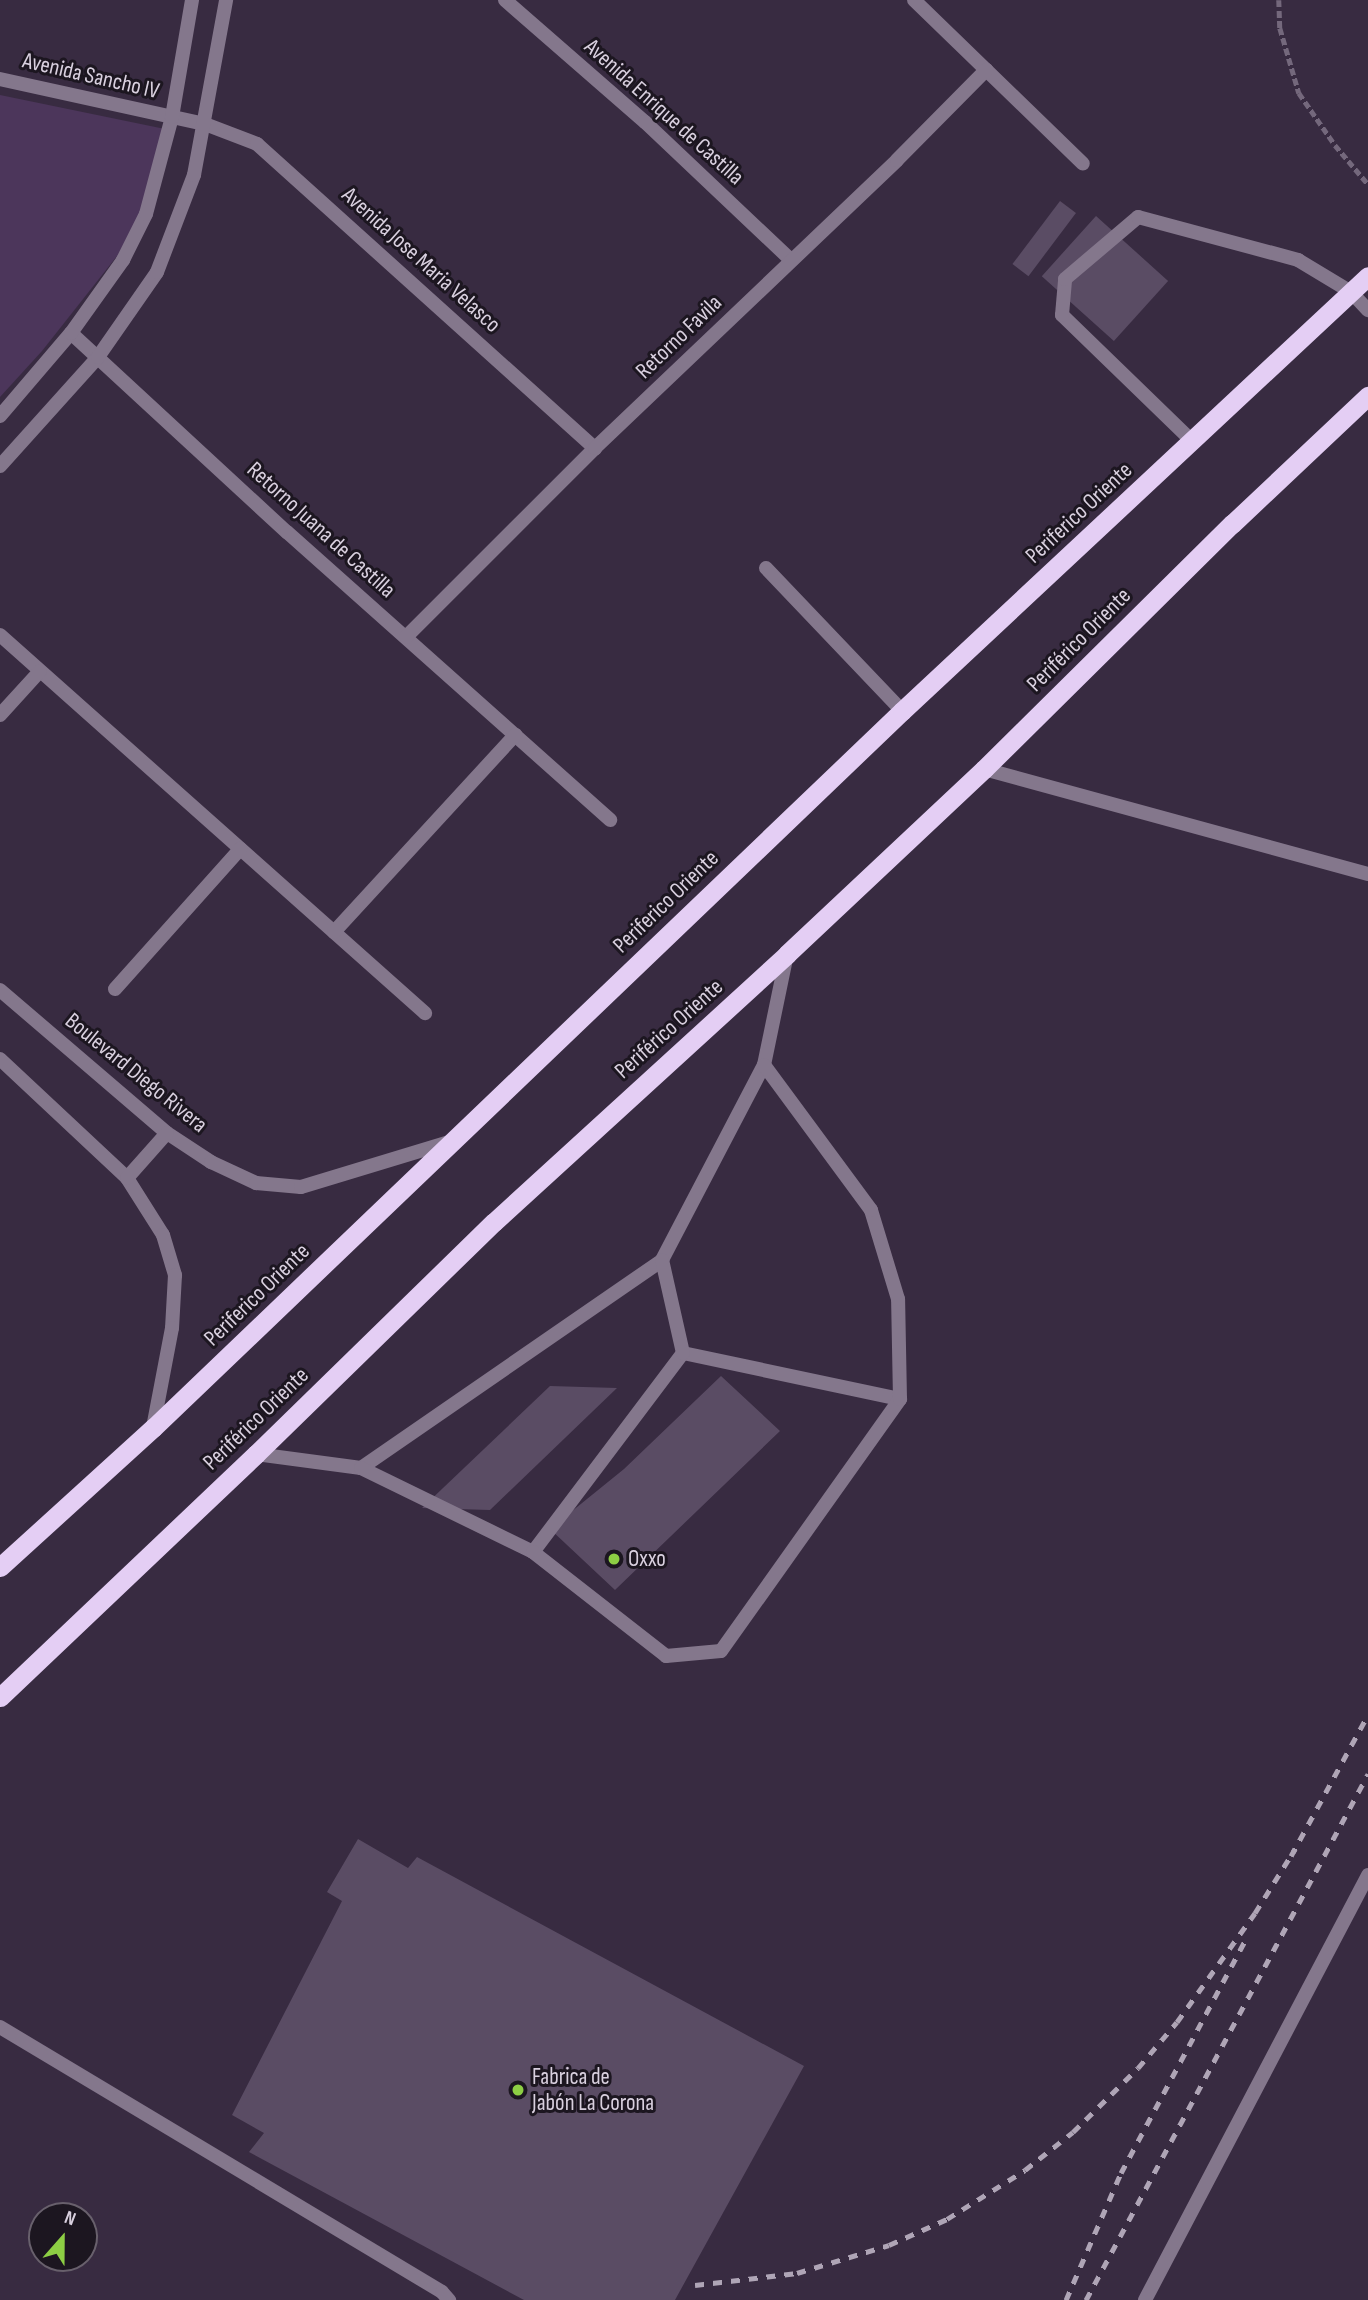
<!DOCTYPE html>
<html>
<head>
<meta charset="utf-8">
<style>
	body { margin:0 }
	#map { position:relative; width:1368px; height:2300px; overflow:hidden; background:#382b41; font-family:"Sofia Sans Condensed",sans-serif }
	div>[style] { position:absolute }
	.green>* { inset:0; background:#4c365b }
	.building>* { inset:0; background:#5a4c64; transform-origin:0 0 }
	.path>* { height:4.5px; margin-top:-2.25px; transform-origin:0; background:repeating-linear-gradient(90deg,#74687c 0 7px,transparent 0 10.5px) }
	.service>* { height:14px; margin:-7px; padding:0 7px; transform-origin:7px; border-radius:7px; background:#84778c }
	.minor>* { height:14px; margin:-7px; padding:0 7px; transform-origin:7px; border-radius:7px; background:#84778c }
	.tertiary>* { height:14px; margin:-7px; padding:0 7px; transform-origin:7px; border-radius:7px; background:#84778c }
	.trunk>* { height:19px; margin:-9.5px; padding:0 9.5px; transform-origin:9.5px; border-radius:9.5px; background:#e4cef4 }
	.rail>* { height:5px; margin-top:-2.5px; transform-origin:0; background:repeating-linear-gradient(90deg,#afa5b6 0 9px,transparent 0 18px) }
	.dots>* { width:19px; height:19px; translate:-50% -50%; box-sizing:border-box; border:4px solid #1c1620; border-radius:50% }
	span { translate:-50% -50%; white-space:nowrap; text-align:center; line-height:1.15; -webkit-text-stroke:6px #1c1620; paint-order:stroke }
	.street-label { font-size:23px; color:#d9d0df }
	.poi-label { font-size:23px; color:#d9d0df }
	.left { translate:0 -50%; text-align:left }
	.north { position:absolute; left:28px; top:2202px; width:70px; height:70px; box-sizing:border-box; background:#1c1620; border:2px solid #68606c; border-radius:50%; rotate:21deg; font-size:19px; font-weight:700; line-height:28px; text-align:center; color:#d9d0df }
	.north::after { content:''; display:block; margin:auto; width:24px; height:32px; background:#8dce44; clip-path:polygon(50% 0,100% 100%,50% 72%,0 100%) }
</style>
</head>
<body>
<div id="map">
	<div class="green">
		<i style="clip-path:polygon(0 95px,165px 129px,145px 210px,121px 251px,42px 351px,0 397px)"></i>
	</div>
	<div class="building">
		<i style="left:1060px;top:201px;width:20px;height:79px;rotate:37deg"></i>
		<i style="left:1096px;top:216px;width:97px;height:81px;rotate:42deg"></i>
		<i style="clip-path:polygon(721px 1376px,780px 1431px,615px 1590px,550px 1529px,624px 1469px)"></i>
		<i style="clip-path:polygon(550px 1386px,617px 1388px,490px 1510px,422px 1508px)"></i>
		<i style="clip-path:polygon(358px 1839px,408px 1868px,417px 1857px,804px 2066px,675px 2300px,524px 2300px,249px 2152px,264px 2133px,232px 2115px,342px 1901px,327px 1892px)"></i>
	</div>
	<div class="path">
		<i style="left:1279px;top:0;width:28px;rotate:88deg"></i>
		<i style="left:1280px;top:28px;width:68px;rotate:73.7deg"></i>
		<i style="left:1299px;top:93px;width:63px;rotate:55.3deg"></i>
		<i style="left:1335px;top:145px;width:51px;rotate:49.8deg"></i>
	</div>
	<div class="service">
		<i style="left:1192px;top:441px;width:181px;rotate:-135.9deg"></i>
		<i style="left:1062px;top:315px;width:36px;rotate:-85deg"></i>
		<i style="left:1065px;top:279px;width:96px;rotate:-40.3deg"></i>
		<i style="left:1138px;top:217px;width:166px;rotate:15deg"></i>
		<i style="left:1298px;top:260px;width:62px;rotate:31.1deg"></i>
		<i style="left:1351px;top:292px;width:25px;rotate:47deg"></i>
		<i style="left:766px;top:568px;width:197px;rotate:46.4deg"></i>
		<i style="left:984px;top:769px;width:398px;rotate:15.3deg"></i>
		<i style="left:683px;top:1353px;width:222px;rotate:12deg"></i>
		<i style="left:256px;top:1454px;width:106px;rotate:7.6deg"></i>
		<i style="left:361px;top:1468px;width:366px;rotate:-34.6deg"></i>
		<i style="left:662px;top:1260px;width:220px;rotate:-62.4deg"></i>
		<i style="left:764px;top:1065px;width:113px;rotate:-78.3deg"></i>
		<i style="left:361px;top:1468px;width:191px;rotate:26deg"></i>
		<i style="left:533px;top:1552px;width:249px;rotate:-53deg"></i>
		<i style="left:683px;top:1353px;width:95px;rotate:-102.7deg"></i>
		<i style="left:533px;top:1552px;width:169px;rotate:38deg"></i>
		<i style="left:666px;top:1656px;width:55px;rotate:-5.2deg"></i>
		<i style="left:721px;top:1651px;width:309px;rotate:-54.6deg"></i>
		<i style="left:900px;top:1399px;width:100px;rotate:-91.1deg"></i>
		<i style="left:898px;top:1299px;width:93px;rotate:-106.9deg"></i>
		<i style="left:871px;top:1210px;width:180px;rotate:-126.4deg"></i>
	</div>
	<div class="minor">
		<i style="left:505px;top:0;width:186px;rotate:41.1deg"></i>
		<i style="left:645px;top:122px;width:201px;rotate:43.4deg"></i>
		<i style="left:914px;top:0;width:235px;rotate:44.1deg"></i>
		<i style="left:0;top:79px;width:210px;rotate:12.4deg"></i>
		<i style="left:205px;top:124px;width:56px;rotate:21deg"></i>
		<i style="left:257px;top:144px;width:455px;rotate:42deg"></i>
		<i style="left:71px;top:333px;width:294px;rotate:42.7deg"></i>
		<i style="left:287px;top:532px;width:433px;rotate:41.7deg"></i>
		<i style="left:0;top:416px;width:109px;rotate:-49.5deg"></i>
		<i style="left:71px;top:333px;width:90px;rotate:-54.5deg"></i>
		<i style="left:123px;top:260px;width:51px;rotate:-63.4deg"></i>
		<i style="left:146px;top:214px;width:100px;rotate:-75deg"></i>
		<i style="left:172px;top:117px;width:119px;rotate:-80.3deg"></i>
		<i style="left:0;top:466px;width:147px;rotate:-48deg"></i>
		<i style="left:98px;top:357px;width:103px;rotate:-55.2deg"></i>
		<i style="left:157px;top:272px;width:104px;rotate:-69.1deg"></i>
		<i style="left:194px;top:175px;width:178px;rotate:-79.6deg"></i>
		<i style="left:0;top:635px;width:569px;rotate:41.65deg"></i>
		<i style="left:406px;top:637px;width:267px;rotate:-45deg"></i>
		<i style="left:595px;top:448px;width:417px;rotate:-43.6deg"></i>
		<i style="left:897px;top:160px;width:127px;rotate:-45.3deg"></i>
		<i style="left:0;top:715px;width:59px;rotate:-47.7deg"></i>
		<i style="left:334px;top:932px;width:268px;rotate:-47.4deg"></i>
		<i style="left:115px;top:989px;width:188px;rotate:-48.2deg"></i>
		<i style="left:0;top:2027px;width:515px;rotate:30.94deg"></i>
		<i style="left:442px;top:2292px;width:11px;rotate:49deg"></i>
		<i style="left:1145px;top:2300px;width:480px;rotate:-62.3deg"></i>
	</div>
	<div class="tertiary">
		<i style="left:0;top:990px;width:220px;rotate:40.6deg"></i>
		<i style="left:167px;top:1133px;width:53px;rotate:33.4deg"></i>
		<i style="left:211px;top:1162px;width:50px;rotate:25deg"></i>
		<i style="left:256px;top:1183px;width:45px;rotate:5.1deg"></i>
		<i style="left:301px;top:1187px;width:155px;rotate:-16.9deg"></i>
		<i style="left:0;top:1059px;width:174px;rotate:43.1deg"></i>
		<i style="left:127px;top:1178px;width:67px;rotate:57.7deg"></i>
		<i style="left:163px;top:1235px;width:42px;rotate:73.3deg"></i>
		<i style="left:175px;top:1275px;width:53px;rotate:93.2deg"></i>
		<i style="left:172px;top:1328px;width:102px;rotate:100.8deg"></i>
		<i style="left:127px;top:1178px;width:60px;rotate:-48.4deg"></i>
	</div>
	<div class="trunk">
		<i style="left:0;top:1567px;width:207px;rotate:-42.3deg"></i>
		<i style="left:153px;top:1428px;width:1037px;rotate:-43.75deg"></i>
		<i style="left:902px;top:711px;width:637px;rotate:-43.03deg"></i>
		<i style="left:0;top:1697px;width:353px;rotate:-43.5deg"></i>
		<i style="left:256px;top:1454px;width:332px;rotate:-44.3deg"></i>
		<i style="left:494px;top:1222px;width:397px;rotate:-42.4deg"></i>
		<i style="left:787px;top:954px;width:270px;rotate:-43.2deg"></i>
		<i style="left:984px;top:769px;width:349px;rotate:-44.7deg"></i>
		<i style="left:1232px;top:524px;width:187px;rotate:-43.3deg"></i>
	</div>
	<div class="rail">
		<i style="left:1291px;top:1856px;width:161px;rotate:-61.4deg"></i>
		<i style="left:695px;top:2285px;width:103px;rotate:-6.7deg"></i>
		<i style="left:797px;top:2273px;width:96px;rotate:-16.9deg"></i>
		<i style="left:889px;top:2245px;width:64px;rotate:-24.1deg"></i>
		<i style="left:947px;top:2219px;width:92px;rotate:-32.1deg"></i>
		<i style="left:1025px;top:2170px;width:61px;rotate:-38.4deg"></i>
		<i style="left:1073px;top:2132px;width:91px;rotate:-44.6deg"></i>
		<i style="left:1138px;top:2068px;width:60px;rotate:-49.7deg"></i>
		<i style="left:1177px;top:2022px;width:134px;rotate:-54.4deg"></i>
		<i style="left:1255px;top:1913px;width:75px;rotate:-58deg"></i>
		<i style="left:1066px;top:2300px;width:138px;rotate:-66.6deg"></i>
		<i style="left:1121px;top:2173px;width:265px;rotate:-61.9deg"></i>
		<i style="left:1086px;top:2300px;width:597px;rotate:-61.8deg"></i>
	</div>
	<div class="dots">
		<i style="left:614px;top:1559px;background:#8dce44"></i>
		<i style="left:518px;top:2090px;background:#8dce44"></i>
	</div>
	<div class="street-label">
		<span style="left:91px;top:76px;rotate:13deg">Avenida Sancho IV</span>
		<span style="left:664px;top:112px;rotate:42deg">Avenida Enrique de Castilla</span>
		<span style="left:421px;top:260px;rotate:42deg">Avenida Jose Maria Velasco</span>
		<span style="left:679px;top:337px;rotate:-44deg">Retorno Favila</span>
		<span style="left:1079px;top:513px;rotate:-43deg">Periferico Oriente</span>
		<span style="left:321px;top:530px;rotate:42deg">Retorno Juana de Castilla</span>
		<span style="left:1079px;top:640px;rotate:-45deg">Periférico Oriente</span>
		<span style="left:666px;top:902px;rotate:-44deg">Periferico Oriente</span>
		<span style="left:669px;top:1029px;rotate:-42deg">Periférico Oriente</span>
		<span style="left:136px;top:1073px;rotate:39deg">Boulevard Diego Rivera</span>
		<span style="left:257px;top:1295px;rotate:-44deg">Periferico Oriente</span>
		<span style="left:256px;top:1419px;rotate:-44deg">Periférico Oriente</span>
	</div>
	<div class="poi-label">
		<span class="left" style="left:628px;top:1559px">Oxxo</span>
		<span class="left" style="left:532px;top:2090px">Fabrica de<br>Jabón La Corona</span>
	</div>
	<div class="north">N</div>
</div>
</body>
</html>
